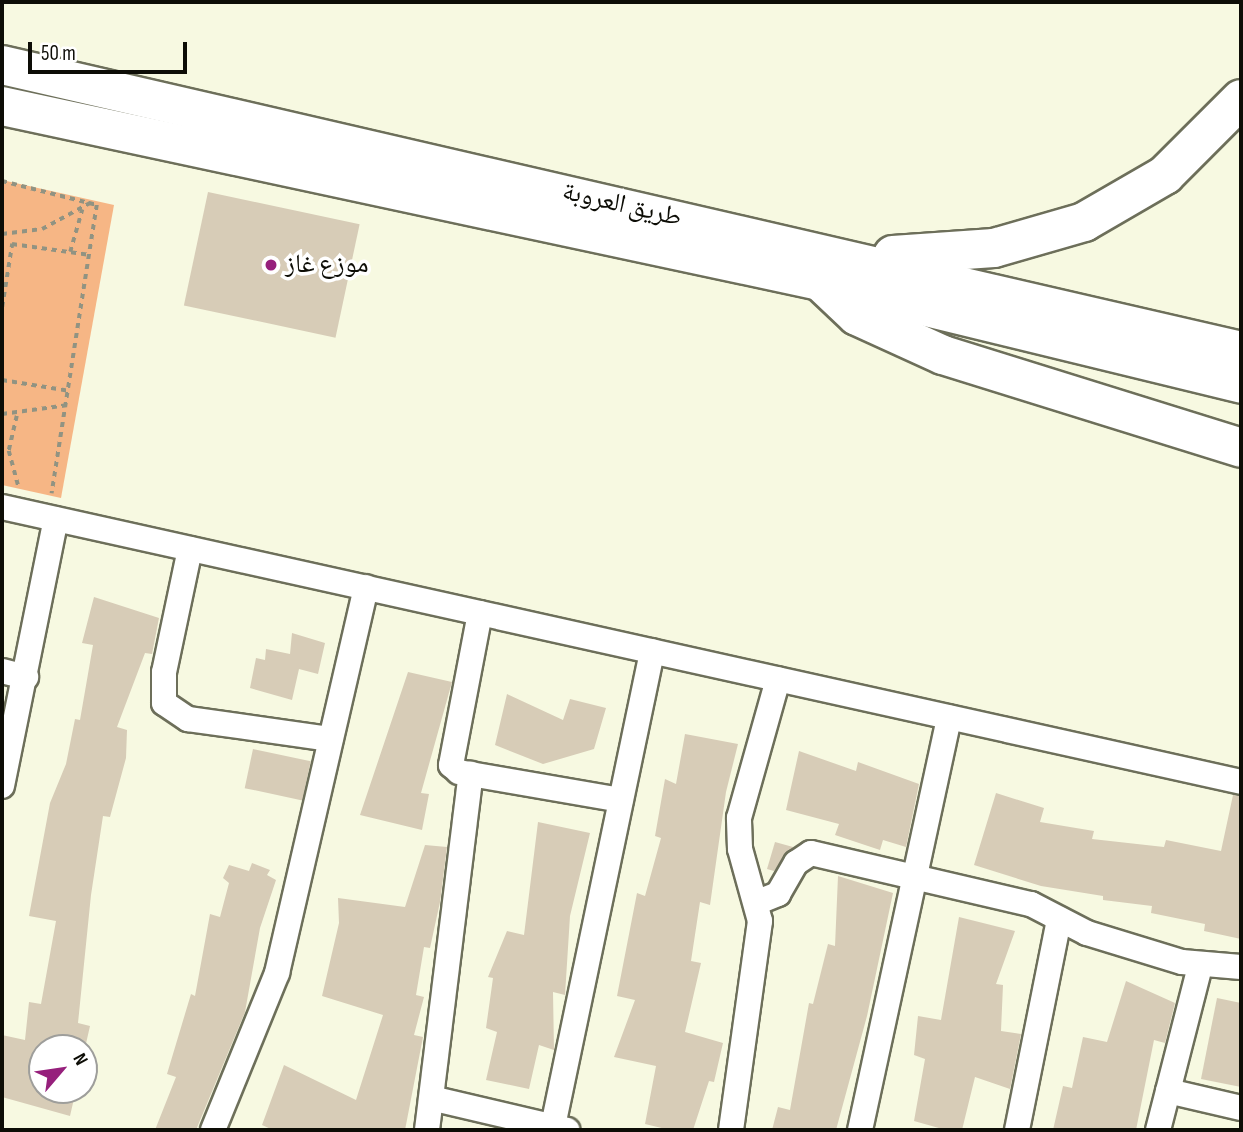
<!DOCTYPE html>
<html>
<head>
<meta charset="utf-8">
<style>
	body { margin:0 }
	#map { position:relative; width:1243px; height:1132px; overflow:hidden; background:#f7f9e1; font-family:"Sofia Sans Condensed","Noto Naskh Arabic",sans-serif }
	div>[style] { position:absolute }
	.green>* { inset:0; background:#f6b685 }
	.building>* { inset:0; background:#d7ccb7; transform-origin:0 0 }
	.path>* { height:3.5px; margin-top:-1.75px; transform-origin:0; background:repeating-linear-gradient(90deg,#919382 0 5px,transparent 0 10px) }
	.roads { filter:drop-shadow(2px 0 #6d6f5a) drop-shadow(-2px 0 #6d6f5a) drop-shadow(0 2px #6d6f5a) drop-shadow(0 -2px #6d6f5a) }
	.minor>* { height:24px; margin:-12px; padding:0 12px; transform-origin:12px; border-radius:12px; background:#fff }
	.trunk>* { height:38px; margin:-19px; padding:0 19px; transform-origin:19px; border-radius:19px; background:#fff }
	.dots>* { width:19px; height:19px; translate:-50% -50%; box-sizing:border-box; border:4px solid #fff; border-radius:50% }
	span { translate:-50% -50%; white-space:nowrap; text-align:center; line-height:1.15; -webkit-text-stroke:7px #fff; paint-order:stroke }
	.street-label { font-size:26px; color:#0d0d06 }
	.poi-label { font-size:26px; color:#0d0d06 }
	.left { translate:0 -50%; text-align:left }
	.frame { position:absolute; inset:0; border:4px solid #0d0d06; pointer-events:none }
	.north { position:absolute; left:28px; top:1034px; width:70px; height:70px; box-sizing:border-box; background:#fff; border:2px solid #9e9e9b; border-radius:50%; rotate:61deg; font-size:19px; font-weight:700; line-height:28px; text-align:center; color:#0d0d06 }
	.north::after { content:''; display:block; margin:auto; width:24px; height:32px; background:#96207c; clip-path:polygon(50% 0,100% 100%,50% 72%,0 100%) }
	.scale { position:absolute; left:28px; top:42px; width:159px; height:32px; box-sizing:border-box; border:4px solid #0d0d06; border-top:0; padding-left:9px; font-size:21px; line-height:24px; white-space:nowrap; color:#0d0d06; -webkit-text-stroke:5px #fff; paint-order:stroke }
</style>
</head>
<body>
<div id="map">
	<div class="green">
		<i style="clip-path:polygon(2px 180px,114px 205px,61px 498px,2px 485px)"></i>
	</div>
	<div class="building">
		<i style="left:208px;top:192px;width:155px;height:116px;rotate:12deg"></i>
		<i style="clip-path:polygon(94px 597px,159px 618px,152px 654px,145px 653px,117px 727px,127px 730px,126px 758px,110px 817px,103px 816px,91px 895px,78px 1023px,90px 1026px,85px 1048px,42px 1048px,42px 1090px,76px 1090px,70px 1116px,2px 1097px,2px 1035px,25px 1040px,29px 1002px,41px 1004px,56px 921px,29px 916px,50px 803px,66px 764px,75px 719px,80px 720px,93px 645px,82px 643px)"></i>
		<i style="clip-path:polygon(292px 633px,325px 643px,318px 674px,299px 669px,292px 700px,250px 688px,256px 658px,265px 660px,266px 649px,290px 654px)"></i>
		<i style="clip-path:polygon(408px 672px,452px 682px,421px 793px,429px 794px,422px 830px,360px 815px)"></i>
		<i style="clip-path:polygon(507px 694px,563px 720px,570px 699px,606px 708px,594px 749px,543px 764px,495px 745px)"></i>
		<i style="clip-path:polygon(685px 734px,738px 744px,726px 792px,710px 905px,700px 902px,691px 961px,701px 963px,685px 1032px,723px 1043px,714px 1082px,709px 1081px,693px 1130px,670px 1130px,645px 1124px,656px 1066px,614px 1057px,635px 1000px,617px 996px,637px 893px,645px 896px,661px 838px,655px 836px,665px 779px,676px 784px)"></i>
		<i style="left:253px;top:749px;width:59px;height:40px;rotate:12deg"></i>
		<i style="clip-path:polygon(799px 751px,856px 771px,858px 762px,919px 784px,906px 847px,883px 840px,880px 850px,835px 835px,839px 824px,786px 810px)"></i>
		<i style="clip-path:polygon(996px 793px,1044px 808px,1040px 822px,1094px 831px,1092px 839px,1164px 847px,1166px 840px,1221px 851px,1233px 795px,1241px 796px,1241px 939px,1204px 931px,1205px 924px,1151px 913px,1152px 906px,1103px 900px,1103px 896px,1041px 886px,974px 865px)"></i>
		<i style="clip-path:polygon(538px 822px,590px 833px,570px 916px,565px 995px,553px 992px,554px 1050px,539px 1045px,529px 1089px,486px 1080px,497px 1032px,486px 1028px,493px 978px,488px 977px,507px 931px,524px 935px)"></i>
		<i style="clip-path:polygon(775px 842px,793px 847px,774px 871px,767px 869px)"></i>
		<i style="clip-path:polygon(425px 845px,447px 847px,440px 902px,430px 948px,424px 947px,416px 995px,424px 997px,414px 1035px,423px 1037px,405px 1130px,273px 1130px,262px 1125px,284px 1065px,356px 1100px,383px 1015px,322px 996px,339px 923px,338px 898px,405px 907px)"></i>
		<i style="clip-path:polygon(252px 863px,270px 870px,267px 875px,276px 880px,260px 928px,245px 1012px,196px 1130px,155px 1130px,176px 1077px,167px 1074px,191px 994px,195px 996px,210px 914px,220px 917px,229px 883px,223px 878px,229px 865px,249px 871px)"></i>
		<i style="clip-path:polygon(838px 876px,893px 893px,867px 1016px,836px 1130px,772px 1130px,778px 1107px,790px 1110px,809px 1003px,813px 1004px,828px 944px,835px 946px)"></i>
		<i style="clip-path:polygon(959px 917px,1015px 931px,996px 984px,1003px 985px,1001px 1031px,1021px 1034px,1010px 1089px,975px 1077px,962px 1130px,946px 1130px,914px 1121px,925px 1059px,914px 1055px,918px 1016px,941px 1020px)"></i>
		<i style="clip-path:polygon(1126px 981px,1175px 1003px,1165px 1043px,1154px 1040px,1136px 1130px,1053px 1130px,1063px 1086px,1072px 1088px,1083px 1037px,1107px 1042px)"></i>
		<i style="clip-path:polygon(1217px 998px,1241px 1003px,1241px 1087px,1201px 1079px)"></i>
	</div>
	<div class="path">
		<i style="left:2px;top:181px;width:98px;rotate:14.2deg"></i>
		<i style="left:97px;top:205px;width:292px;rotate:98.9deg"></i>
		<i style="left:2px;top:234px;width:40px;rotate:-7.1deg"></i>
		<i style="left:42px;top:229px;width:57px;rotate:-28.4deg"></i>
		<i style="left:70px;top:252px;width:44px;rotate:-74.1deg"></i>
		<i style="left:2px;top:307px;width:64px;rotate:-81deg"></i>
		<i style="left:12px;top:244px;width:79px;rotate:8deg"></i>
		<i style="left:2px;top:380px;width:69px;rotate:9.2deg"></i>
		<i style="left:2px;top:414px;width:67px;rotate:-7.8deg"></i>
		<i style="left:17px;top:416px;width:36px;rotate:103deg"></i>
		<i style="left:9px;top:451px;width:38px;rotate:75deg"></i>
	</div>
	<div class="roads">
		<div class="minor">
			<i style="left:2px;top:507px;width:1269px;rotate:12.51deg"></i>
			<i style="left:190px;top:549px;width:126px;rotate:101.9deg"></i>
			<i style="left:164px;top:672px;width:31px;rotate:90deg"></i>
			<i style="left:164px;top:703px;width:29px;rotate:34deg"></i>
			<i style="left:188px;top:719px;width:144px;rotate:8deg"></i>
			<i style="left:480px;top:613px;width:155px;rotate:100.8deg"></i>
			<i style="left:451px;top:765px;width:11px;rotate:41deg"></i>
			<i style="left:459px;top:772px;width:164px;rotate:9.8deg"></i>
			<i style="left:2px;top:671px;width:25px;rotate:14deg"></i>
			<i style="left:2px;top:786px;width:272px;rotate:-78.6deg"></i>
			<i style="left:758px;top:902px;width:22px;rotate:-22deg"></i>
			<i style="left:778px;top:894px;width:36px;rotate:-60deg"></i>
			<i style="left:796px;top:863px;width:18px;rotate:-34deg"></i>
			<i style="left:811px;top:853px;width:226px;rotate:13.1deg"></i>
			<i style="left:1031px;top:904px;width:63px;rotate:27.4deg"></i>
			<i style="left:1087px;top:933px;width:99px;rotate:17deg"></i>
			<i style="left:1182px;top:962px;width:59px;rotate:4.8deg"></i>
			<i style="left:1168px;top:1091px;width:75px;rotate:13.1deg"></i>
			<i style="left:435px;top:1099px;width:136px;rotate:13.2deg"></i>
			<i style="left:553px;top:1126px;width:485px;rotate:-78.2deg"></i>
			<i style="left:213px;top:1130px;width:170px;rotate:-67.8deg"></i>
			<i style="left:277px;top:973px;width:396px;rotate:-77deg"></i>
			<i style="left:427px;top:1130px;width:359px;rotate:-83deg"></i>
			<i style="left:731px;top:1130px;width:211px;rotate:-82.1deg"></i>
			<i style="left:760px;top:921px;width:75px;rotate:-105.5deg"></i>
			<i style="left:740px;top:849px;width:31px;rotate:-92deg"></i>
			<i style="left:739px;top:818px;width:144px;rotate:-74.3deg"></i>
			<i style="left:860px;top:1130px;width:422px;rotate:-77.8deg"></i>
			<i style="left:1017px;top:1130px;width:215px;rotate:-78.7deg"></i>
			<i style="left:1158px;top:1130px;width:169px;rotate:-75.6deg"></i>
		</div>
		<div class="trunk">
			<i style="left:2px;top:65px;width:1272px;rotate:13deg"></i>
			<i style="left:2px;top:106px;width:837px;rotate:12.08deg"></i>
			<i style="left:820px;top:281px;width:433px;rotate:13.7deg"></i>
			<i style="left:893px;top:255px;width:101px;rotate:-4deg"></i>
			<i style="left:994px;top:248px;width:94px;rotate:-16.1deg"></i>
			<i style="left:1084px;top:222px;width:94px;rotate:-30.1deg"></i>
			<i style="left:1165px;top:175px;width:107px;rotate:-45deg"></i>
			<i style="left:824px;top:285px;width:45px;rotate:43.2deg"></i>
			<i style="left:857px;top:316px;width:94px;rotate:24.4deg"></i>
			<i style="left:943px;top:355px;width:312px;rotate:17.3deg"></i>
		</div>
	</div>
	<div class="dots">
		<i style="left:271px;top:265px;background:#96207c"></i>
	</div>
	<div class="street-label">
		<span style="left:622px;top:205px;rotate:13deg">طريق العروبة</span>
	</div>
	<div class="poi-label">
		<span class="left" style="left:285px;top:265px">موزع غاز</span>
	</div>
	<div class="frame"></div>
	<div class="north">N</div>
	<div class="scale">50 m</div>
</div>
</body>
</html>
